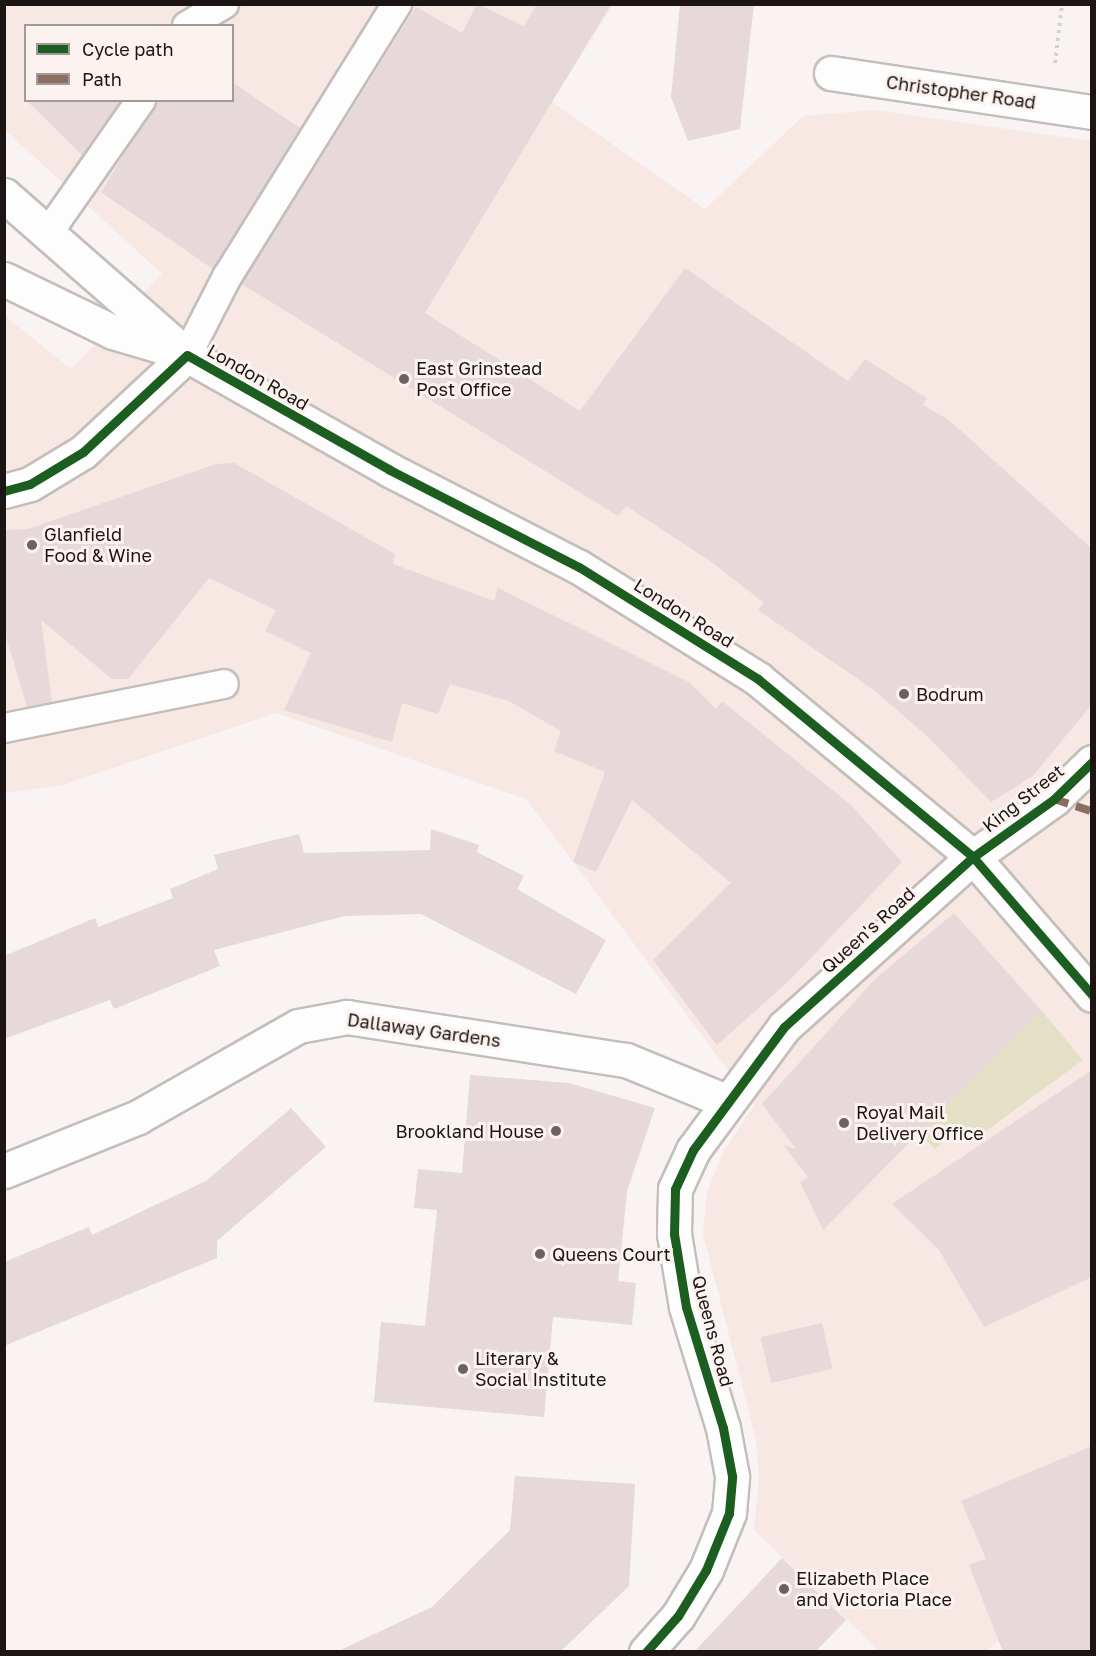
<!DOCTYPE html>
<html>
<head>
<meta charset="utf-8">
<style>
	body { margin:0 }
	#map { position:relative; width:1096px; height:1656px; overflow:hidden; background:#f9f4f3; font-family:"Golos Text",sans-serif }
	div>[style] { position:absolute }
	.built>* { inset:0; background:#f7e8e3 }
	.green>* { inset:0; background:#e4e0c5 }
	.building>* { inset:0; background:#e7d8da; transform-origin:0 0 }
	.path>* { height:4px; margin-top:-2px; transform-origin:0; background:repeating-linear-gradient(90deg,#d4d2d1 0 3px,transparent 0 7.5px) }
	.roads { filter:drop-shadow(2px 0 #c4bebb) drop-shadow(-2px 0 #c4bebb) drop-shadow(0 2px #c4bebb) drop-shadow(0 -2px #c4bebb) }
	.service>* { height:28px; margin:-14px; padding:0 14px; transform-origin:14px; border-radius:14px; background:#fefdfd }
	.minor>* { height:33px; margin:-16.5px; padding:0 16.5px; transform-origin:16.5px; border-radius:16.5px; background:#fefdfd }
	.tertiary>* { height:33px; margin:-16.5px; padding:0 16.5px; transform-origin:16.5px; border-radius:16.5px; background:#fefdfd }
	.quiet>* { height:8px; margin-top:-4px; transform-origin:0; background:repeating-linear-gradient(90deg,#8d6e63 0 15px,transparent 0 23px) }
	.cycleway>* { height:9px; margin:-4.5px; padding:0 4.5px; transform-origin:4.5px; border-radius:4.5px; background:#1b5e20 }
	.dots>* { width:16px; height:16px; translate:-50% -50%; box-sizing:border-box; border:3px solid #fcf3f0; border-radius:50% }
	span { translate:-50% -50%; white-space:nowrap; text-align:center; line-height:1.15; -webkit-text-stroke:6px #fcf3f0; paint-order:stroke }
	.street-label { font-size:18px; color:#1d1513 }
	.poi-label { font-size:18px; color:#1d1513 }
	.left { translate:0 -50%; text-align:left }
	.right { translate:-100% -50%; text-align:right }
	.frame { position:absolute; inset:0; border:6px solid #1d1513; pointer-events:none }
	.legend { position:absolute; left:24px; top:24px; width:210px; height:78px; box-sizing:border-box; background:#fcf3f0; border:2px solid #a39a98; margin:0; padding:8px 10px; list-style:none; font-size:18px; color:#1d1513 }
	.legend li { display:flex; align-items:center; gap:12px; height:30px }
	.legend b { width:30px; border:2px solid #a39a98 }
</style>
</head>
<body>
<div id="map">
	<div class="built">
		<i style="clip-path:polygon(evenodd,5px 5px,613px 5px,552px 102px,705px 209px,803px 116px,875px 110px,1091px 141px,1091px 1651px,999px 1640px,987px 1651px,879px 1651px,754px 1530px,759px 1479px,756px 1440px,703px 1234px,707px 1192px,723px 1152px,754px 1105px,526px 799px,276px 713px,63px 785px,5px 793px,4px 315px,71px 369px,162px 274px,5px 130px,5px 5px,26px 26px,232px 26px,232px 100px,26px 100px,26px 26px)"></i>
	</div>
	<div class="green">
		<i style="clip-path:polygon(1041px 1010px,1083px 1060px,975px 1139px,962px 1127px,935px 1149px,916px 1131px)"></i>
	</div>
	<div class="building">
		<i style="clip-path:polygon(477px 4px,524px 26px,537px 4px,611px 4px,425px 313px,580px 411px,685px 268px,848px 381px,865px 359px,927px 398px,923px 405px,949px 420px,1092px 549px,1092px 704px,1033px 776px,991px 802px,929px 738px,875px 691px,758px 610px,764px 603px,710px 561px,626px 506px,618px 516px,242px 284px,416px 7px,462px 33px)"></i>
		<i style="clip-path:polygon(680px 4px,754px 4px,740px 129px,688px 141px,671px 97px)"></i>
		<i style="clip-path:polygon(232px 82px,300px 128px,213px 269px,101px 192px,157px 100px,232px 100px)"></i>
		<i style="clip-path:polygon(26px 100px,121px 100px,82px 155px)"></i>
		<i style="clip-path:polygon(234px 463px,395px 554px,393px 564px,494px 601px,498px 588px,689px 682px,716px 709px,722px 701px,851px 805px,902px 862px,790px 980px,717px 1045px,653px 960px,731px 883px,632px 800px,596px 872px,573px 862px,605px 772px,554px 751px,561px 731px,509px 701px,450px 684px,438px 714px,402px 703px,392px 742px,284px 710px,311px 653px,265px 631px,276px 610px,209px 578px,128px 679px,112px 679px,41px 620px,52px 702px,27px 707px,4px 630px,4px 530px,28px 529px,216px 464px)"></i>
		<i style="clip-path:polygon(431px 829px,479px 845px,477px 852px,524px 876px,517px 889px,606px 940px,576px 994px,421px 914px,345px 916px,214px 950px,220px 966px,114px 1009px,110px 1000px,4px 1039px,4px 956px,95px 918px,98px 927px,173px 898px,170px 889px,218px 869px,214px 855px,299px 834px,304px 853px,430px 850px)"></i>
		<i style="clip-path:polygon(954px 913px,1041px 1010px,823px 1230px,800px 1182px,808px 1177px,783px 1145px,796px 1149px,762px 1104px,875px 979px)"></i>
		<i style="clip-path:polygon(1092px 1070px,1092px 1277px,984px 1327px,939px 1250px,892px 1204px)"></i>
		<i style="clip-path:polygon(470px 1075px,569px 1083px,655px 1108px,627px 1191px,618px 1281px,636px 1283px,632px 1325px,553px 1317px,544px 1417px,374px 1402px,381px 1322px,425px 1326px,437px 1210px,414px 1208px,418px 1169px,462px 1173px)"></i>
		<i style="clip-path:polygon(291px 1108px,326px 1147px,217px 1241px,217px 1258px,4px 1346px,4px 1262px,89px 1227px,92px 1235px,206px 1181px)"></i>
		<i style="left:822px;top:1323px;width:47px;height:63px;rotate:77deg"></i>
		<i style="clip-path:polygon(1092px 1446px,1092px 1652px,1003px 1652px,969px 1565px,986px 1559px,961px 1501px)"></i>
		<i style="clip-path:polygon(515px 1476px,635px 1484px,629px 1586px,560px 1652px,336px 1652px,432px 1607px,510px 1530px)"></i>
		<i style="clip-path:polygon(782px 1558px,846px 1620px,815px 1652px,694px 1652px)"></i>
	</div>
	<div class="path">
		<i style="left:1055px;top:63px;width:59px;rotate:-83.2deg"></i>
	</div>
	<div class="roads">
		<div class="service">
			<i style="left:187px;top:26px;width:43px;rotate:-30.7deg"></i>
			<i style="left:48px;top:233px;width:162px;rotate:-55deg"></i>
			<i style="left:187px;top:355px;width:88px;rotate:-62.9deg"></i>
			<i style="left:227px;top:277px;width:322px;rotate:-58.1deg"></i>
			<i style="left:4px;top:728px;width:224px;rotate:-11.3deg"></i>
		</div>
		<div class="minor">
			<i style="left:831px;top:73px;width:264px;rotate:8.5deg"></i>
			<i style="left:4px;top:1171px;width:144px;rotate:-21.9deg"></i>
			<i style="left:138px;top:1117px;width:184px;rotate:-29.6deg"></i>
			<i style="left:298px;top:1026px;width:50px;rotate:-10.4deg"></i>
			<i style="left:347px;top:1017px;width:282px;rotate:8.8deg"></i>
			<i style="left:626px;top:1060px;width:108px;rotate:22.3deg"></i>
			<i style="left:646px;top:1652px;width:48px;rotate:-48.4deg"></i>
			<i style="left:678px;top:1616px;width:54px;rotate:-58.7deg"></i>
			<i style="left:706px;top:1570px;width:61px;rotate:-68deg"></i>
			<i style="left:729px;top:1513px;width:37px;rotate:-85deg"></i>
			<i style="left:732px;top:1476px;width:49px;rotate:-100.6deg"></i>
			<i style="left:723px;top:1428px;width:127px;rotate:-107deg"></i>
			<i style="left:686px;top:1307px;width:74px;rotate:-99.3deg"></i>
			<i style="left:674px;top:1234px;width:45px;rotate:-88.7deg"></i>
			<i style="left:675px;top:1189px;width:43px;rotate:-65.2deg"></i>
			<i style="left:693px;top:1150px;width:153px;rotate:-53.5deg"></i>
			<i style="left:784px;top:1027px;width:254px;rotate:-42deg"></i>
			<i style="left:973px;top:857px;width:100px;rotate:-35.6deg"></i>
			<i style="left:1054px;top:799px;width:53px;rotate:-44.2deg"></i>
		</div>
		<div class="tertiary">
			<i style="left:4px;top:195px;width:243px;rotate:41.2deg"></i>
			<i style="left:187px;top:355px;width:233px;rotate:29.5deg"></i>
			<i style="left:390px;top:470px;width:212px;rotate:27.2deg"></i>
			<i style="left:579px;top:567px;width:211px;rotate:32deg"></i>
			<i style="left:758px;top:679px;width:279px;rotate:39.6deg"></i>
			<i style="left:973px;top:857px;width:182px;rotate:49.2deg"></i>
			<i style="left:4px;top:279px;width:121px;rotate:25.9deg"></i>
			<i style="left:113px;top:332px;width:67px;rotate:16.5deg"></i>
			<i style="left:4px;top:491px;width:27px;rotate:-15deg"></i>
			<i style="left:30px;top:484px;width:62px;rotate:-31.1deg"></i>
			<i style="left:83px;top:452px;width:142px;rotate:-43deg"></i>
		</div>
	</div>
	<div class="quiet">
		<i style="left:1054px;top:799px;width:40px;rotate:18deg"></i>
	</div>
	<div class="cycleway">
		<i style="left:4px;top:491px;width:27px;rotate:-15deg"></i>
		<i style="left:30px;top:484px;width:62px;rotate:-31.1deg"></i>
		<i style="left:83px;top:452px;width:142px;rotate:-43deg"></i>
		<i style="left:187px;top:355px;width:233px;rotate:29.5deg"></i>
		<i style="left:390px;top:470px;width:212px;rotate:27.2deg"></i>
		<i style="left:579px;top:567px;width:211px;rotate:32deg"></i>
		<i style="left:758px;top:679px;width:279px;rotate:39.6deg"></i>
		<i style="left:973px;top:857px;width:182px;rotate:49.2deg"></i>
		<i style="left:646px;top:1652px;width:48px;rotate:-48.4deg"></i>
		<i style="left:678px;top:1616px;width:54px;rotate:-58.7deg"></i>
		<i style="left:706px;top:1570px;width:61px;rotate:-68deg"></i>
		<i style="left:729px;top:1513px;width:37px;rotate:-85deg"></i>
		<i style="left:732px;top:1476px;width:49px;rotate:-100.6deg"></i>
		<i style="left:723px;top:1428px;width:127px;rotate:-107deg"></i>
		<i style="left:686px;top:1307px;width:74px;rotate:-99.3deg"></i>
		<i style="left:674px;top:1234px;width:45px;rotate:-88.7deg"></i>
		<i style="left:675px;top:1189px;width:43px;rotate:-65.2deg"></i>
		<i style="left:693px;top:1150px;width:153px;rotate:-53.5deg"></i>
		<i style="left:784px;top:1027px;width:254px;rotate:-42deg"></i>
		<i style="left:973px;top:857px;width:100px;rotate:-35.6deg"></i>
		<i style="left:1054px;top:799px;width:53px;rotate:-44.2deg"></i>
	</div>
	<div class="dots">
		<i style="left:404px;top:379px;background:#6a6361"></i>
		<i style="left:32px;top:545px;background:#6a6361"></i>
		<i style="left:904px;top:694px;background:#6a6361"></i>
		<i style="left:844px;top:1123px;background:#6a6361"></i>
		<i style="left:556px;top:1131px;background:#6a6361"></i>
		<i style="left:540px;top:1254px;background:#6a6361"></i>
		<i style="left:463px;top:1369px;background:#6a6361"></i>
		<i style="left:784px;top:1589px;background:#6a6361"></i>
	</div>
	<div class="street-label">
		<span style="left:961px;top:92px;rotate:8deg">Christopher Road</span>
		<span style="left:258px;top:377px;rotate:30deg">London Road</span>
		<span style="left:684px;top:613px;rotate:32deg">London Road</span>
		<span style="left:1023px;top:798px;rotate:-38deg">King Street</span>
		<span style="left:868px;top:930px;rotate:-42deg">Queen's Road</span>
		<span style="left:424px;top:1030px;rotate:8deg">Dallaway Gardens</span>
		<span style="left:713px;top:1331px;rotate:75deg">Queens Road</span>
	</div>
	<div class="poi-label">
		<span class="left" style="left:416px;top:379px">East Grinstead<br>Post Office</span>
		<span class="left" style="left:44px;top:545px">Glanfield<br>Food &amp; Wine</span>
		<span class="left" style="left:916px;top:694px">Bodrum</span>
		<span class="left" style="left:856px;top:1123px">Royal Mail<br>Delivery Office</span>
		<span class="right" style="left:544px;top:1131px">Brookland House</span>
		<span class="left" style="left:552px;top:1254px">Queens Court</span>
		<span class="left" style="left:475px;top:1369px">Literary &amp;<br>Social Institute</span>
		<span class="left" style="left:796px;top:1589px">Elizabeth Place<br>and Victoria Place</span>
	</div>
	<div class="frame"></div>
	<ul class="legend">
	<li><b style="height:8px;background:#1b5e20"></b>Cycle path</li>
	<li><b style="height:8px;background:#8d6e63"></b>Path</li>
	</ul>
</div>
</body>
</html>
